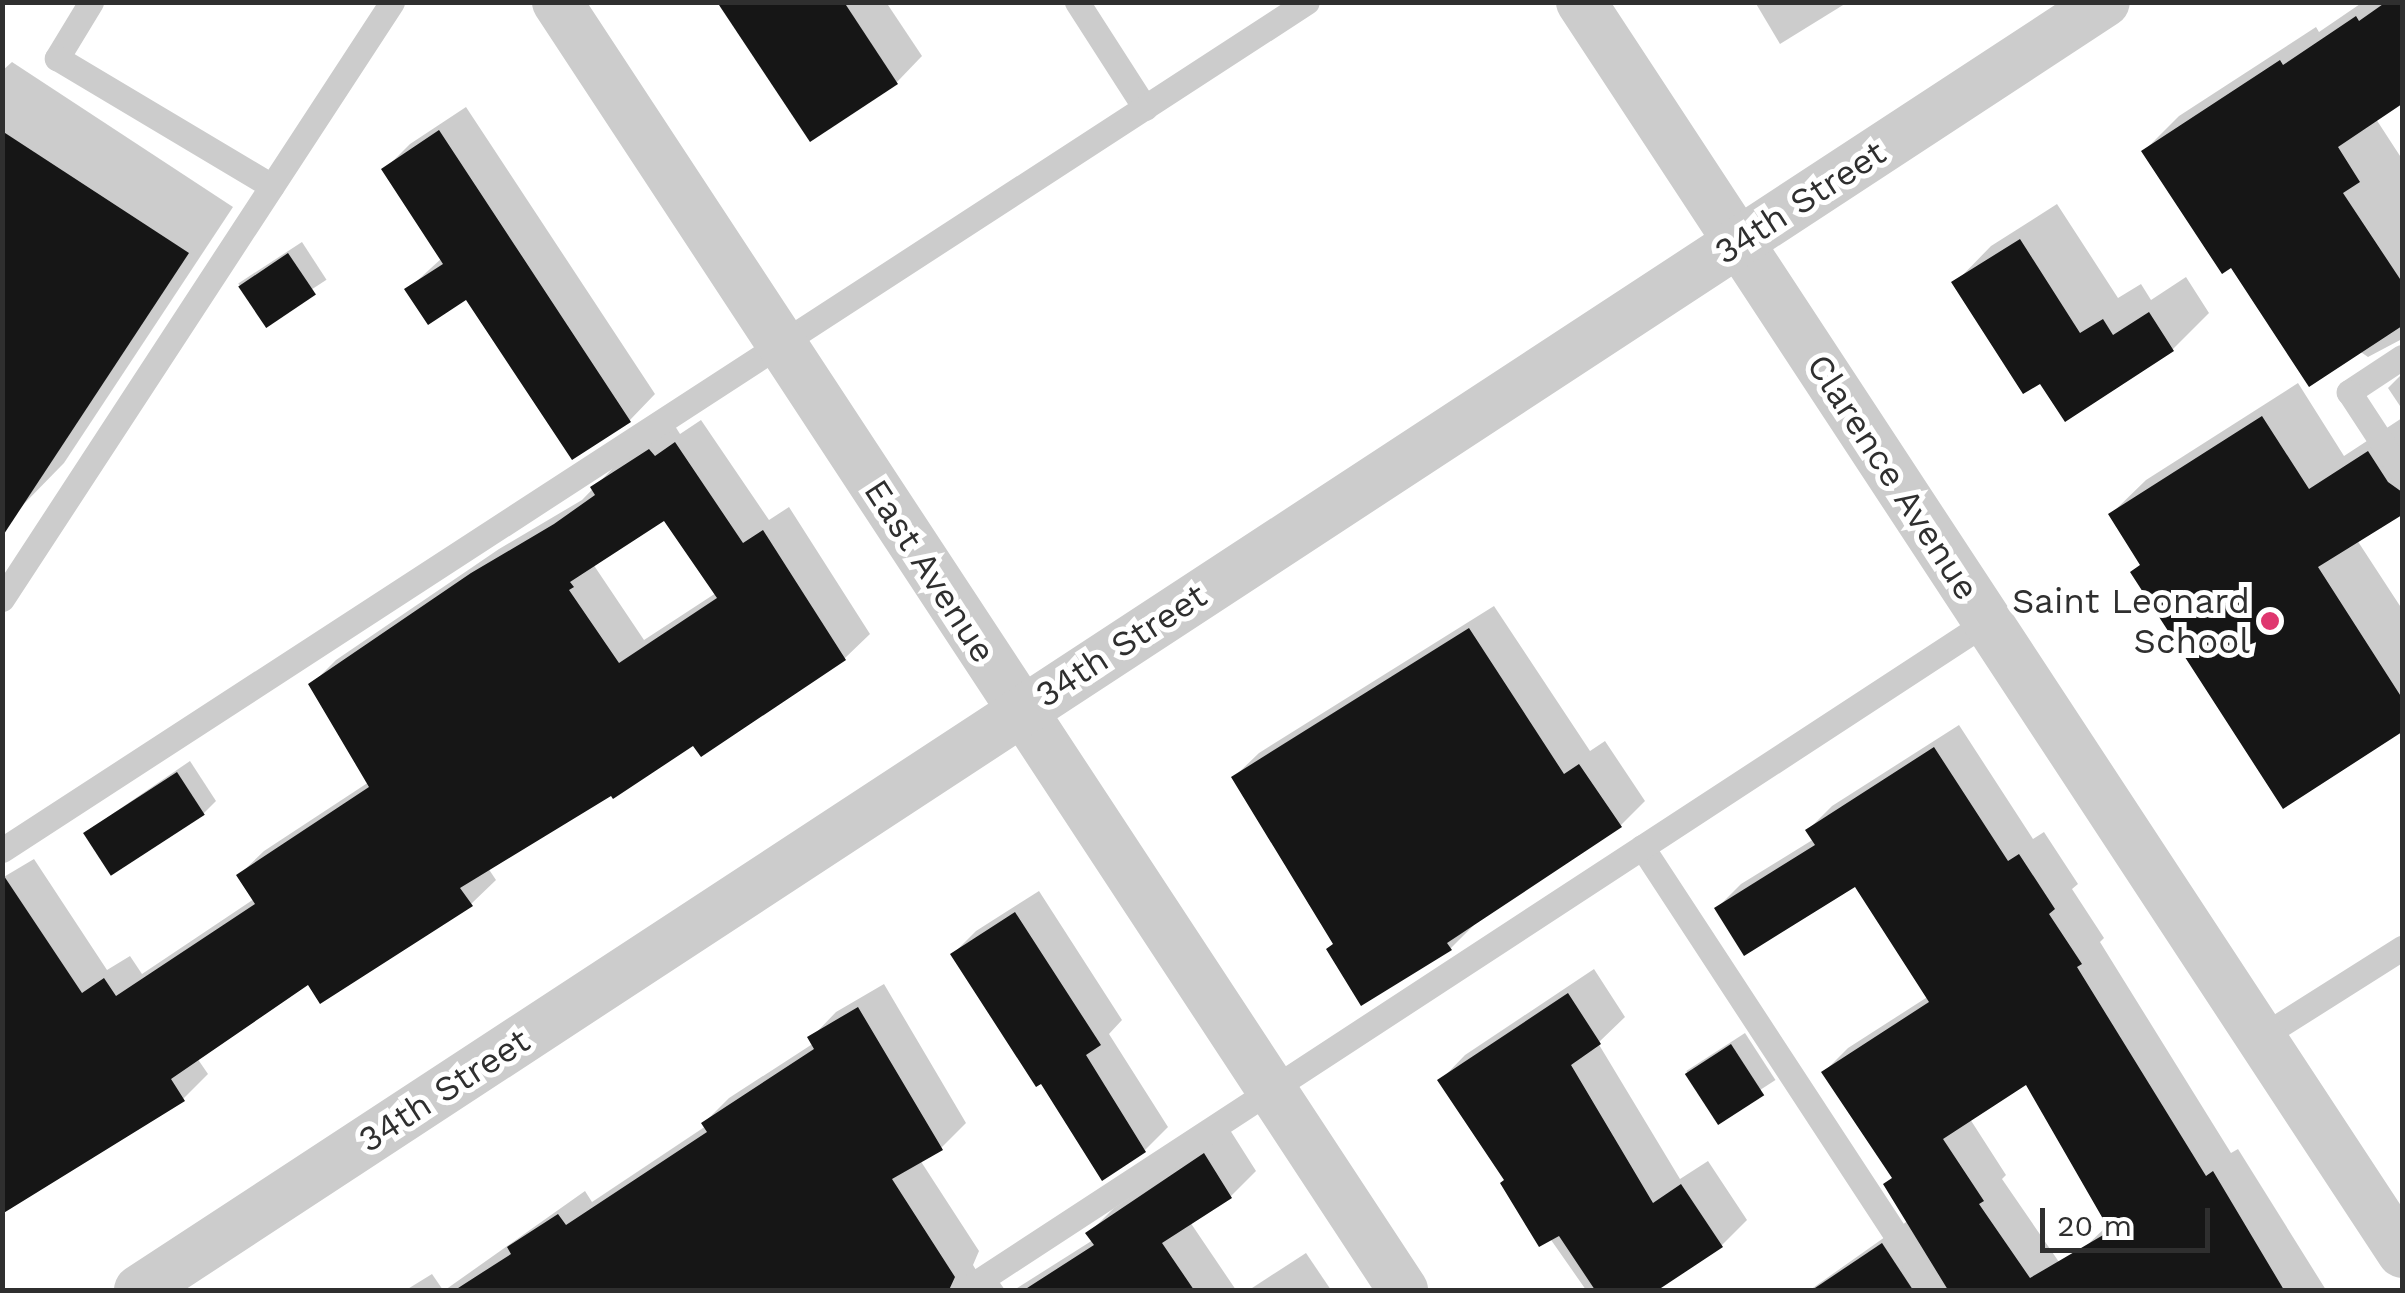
<!DOCTYPE html>
<html>
<head>
<meta charset="utf-8">
<style>
	body { margin:0 }
	#map { position:relative; width:2405px; height:1293px; overflow:hidden; background:#fff; font-family:"Work Sans",sans-serif }
	div>[style] { position:absolute }
	.shadow>* { inset:0; background:#0003; transform-origin:0 0 }
	.building>* { inset:0; background:#161616; transform-origin:0 0 }
	.lane>* { height:25px; margin:-12.5px; padding:0 12.5px; transform-origin:12.5px; border-radius:12.5px; background:#ccc }
	.street>* { height:50px; margin:-25px; padding:0 25px; transform-origin:25px; border-radius:25px; background:#ccc }
	.dots>* { width:28px; height:28px; translate:-50% -50%; box-sizing:border-box; border:5px solid #fff; border-radius:50% }
	span { translate:-50% -50%; white-space:nowrap; text-align:center; line-height:1.15; -webkit-text-stroke:10px #fff; paint-order:stroke }
	.street-label { font-size:35px; color:#2f2f2f }
	.poi-label { font-size:35px; color:#2f2f2f }
	.right { translate:-100% -50%; text-align:right }
	.frame { position:absolute; inset:0; border:5px solid #2f2f2f; pointer-events:none }
	.scale { position:absolute; left:2040px; top:1208px; width:170px; height:45px; box-sizing:border-box; border:5px solid #2f2f2f; border-top:0; padding-left:12px; font-size:30px; line-height:35px; white-space:nowrap; color:#2f2f2f; -webkit-text-stroke:8px #fff; paint-order:stroke }
</style>
</head>
<body>
<div id="map">
	<div class="shadow">
		<i style="clip-path:polygon(718px 2px,886px 2px,922px 56px,897px 82px)"></i>
		<i style="clip-path:polygon(1755px 2px,1848px 2px,1780px 44px)"></i>
		<i style="clip-path:polygon(2363px 2px,2402px 2px,2402px 101px,2376px 119px,2402px 159px,2402px 339px,2368px 357px,2232px 264px,2144px 151px,2179px 116px,2316px 27px,2319px 32px)"></i>
		<i style="clip-path:polygon(12px 62px,233px 207px,64px 463px,19px 509px,2px 498px,2px 71px)"></i>
		<i style="clip-path:polygon(466px 107px,655px 394px,630px 420px,573px 457px,467px 297px,407px 290px,442px 258px,384px 170px,410px 144px)"></i>
		<i style="clip-path:polygon(2057px 204px,2118px 298px,2141px 284px,2151px 300px,2186px 277px,2209px 313px,2173px 349px,2041px 381px,1955px 283px,1991px 246px)"></i>
		<i style="left:302px;top:242px;width:45px;height:76px;rotate:57deg"></i>
		<i style="clip-path:polygon(2402px 374px,2402px 409px,2388px 388px)"></i>
		<i style="clip-path:polygon(2298px 383px,2344px 456px,2402px 418px,2402px 512px,2357px 540px,2402px 609px,2402px 729px,2284px 806px,2133px 572px,2142px 563px,2111px 514px,2146px 480px)"></i>
		<i style="clip-path:polygon(evenodd,701px 420px,769px 520px,789px 507px,870px 634px,845px 658px,694px 742px,488px 868px,496px 880px,471px 904px,308px 982px,197px 1058px,208px 1074px,183px 1099px,2px 1212px,2px 878px,34px 859px,107px 970px,130px 956px,142px 974px,254px 899px,239px 875px,264px 851px,369px 782px,311px 685px,336px 660px,499px 549px,582px 500px,618px 463px,675px 426px,680px 434px,701px 420px,665px 517px,716px 593px,644px 640px,593px 564px,665px 517px)"></i>
		<i style="clip-path:polygon(1494px 606px,1590px 751px,1605px 741px,1645px 801px,1621px 825px,1475px 924px,1451px 948px,1335px 943px,1234px 777px,1259px 753px)"></i>
		<i style="clip-path:polygon(1959px 725px,2033px 839px,2044px 832px,2078px 884px,2072px 889px,2104px 938px,2100px 942px,2231px 1153px,2238px 1149px,2326px 1290px,2106px 1290px,2082px 1250px,2109px 1224px,2027px 1081px,1970px 1119px,2006px 1175px,2002px 1179px,2070px 1278px,2057px 1290px,1810px 1290px,1909px 1220px,1894px 1177px,1824px 1072px,1848px 1048px,1929px 996px,1856px 884px,1717px 908px,1741px 884px,1814px 839px,1808px 830px,1832px 806px)"></i>
		<i style="clip-path:polygon(190px 761px,216px 801px,204px 813px,86px 832px)"></i>
		<i style="clip-path:polygon(1039px 891px,1122px 1020px,1109px 1034px,1168px 1127px,1145px 1150px,1042px 1080px,953px 954px,976px 931px)"></i>
		<i style="clip-path:polygon(1594px 969px,1625px 1017px,1598px 1043px,1680px 1179px,1708px 1161px,1747px 1220px,1722px 1245px,1653px 1290px,1586px 1290px,1440px 1081px,1465px 1055px)"></i>
		<i style="clip-path:polygon(884px 984px,966px 1123px,941px 1148px,920px 1160px,979px 1251px,973px 1265px,982px 1280px,998px 1280px,1005px 1290px,766px 1290px,761px 1284px,751px 1290px,445px 1290px,585px 1191px,592px 1202px,706px 1126px,704px 1123px,729px 1098px,814px 1043px,811px 1038px,836px 1012px)"></i>
		<i style="left:1745px;top:1033px;width:56px;height:70px;rotate:57deg"></i>
		<i style="clip-path:polygon(1230px 1130px,1256px 1171px,1231px 1196px,1190px 1222px,1236px 1290px,1014px 1290px,1093px 1240px,1089px 1233px,1114px 1208px)"></i>
		<i style="clip-path:polygon(1306px 1253px,1331px 1290px,1249px 1290px)"></i>
		<i style="clip-path:polygon(432px 1274px,443px 1290px,406px 1290px)"></i>
	</div>
	<div class="building">
		<i style="clip-path:polygon(717px 2px,844px 2px,898px 84px,810px 142px)"></i>
		<i style="clip-path:polygon(2386px 2px,2402px 2px,2402px 104px,2338px 147px,2360px 182px,2343px 193px,2402px 282px,2402px 326px,2309px 387px,2231px 268px,2222px 274px,2141px 151px,2280px 60px,2283px 65px,2356px 16px,2359px 21px)"></i>
		<i style="clip-path:polygon(439px 130px,631px 422px,572px 460px,466px 300px,428px 325px,404px 289px,443px 264px,381px 169px)"></i>
		<i style="clip-path:polygon(2px 131px,189px 253px,2px 537px)"></i>
		<i style="clip-path:polygon(2020px 239px,2080px 333px,2103px 319px,2113px 335px,2149px 312px,2174px 351px,2065px 422px,2040px 384px,2023px 394px,1951px 282px)"></i>
		<i style="left:288px;top:253px;width:50px;height:60px;rotate:56deg"></i>
		<i style="clip-path:polygon(2262px 416px,2309px 489px,2368px 451px,2388px 482px,2402px 492px,2402px 515px,2318px 567px,2402px 698px,2402px 732px,2283px 809px,2130px 572px,2140px 565px,2108px 514px)"></i>
		<i style="clip-path:polygon(evenodd,675px 442px,743px 543px,763px 530px,846px 660px,701px 757px,693px 746px,613px 799px,611px 796px,460px 888px,473px 906px,320px 1004px,308px 985px,171px 1079px,185px 1101px,2px 1214px,2px 873px,82px 993px,104px 978px,116px 996px,255px 904px,236px 875px,369px 787px,308px 684px,471px 573px,554px 524px,595px 495px,590px 487px,649px 449px,655px 456px,675px 442px,664px 521px,717px 598px,619px 663px,569px 590px,574px 587px,570px 582px,664px 521px)"></i>
		<i style="clip-path:polygon(1469px 628px,1564px 774px,1579px 764px,1622px 827px,1447px 943px,1452px 950px,1361px 1006px,1326px 949px,1333px 944px,1231px 777px)"></i>
		<i style="clip-path:polygon(evenodd,1934px 747px,2008px 861px,2019px 854px,2055px 909px,2049px 914px,2082px 964px,2077px 967px,2206px 1176px,2213px 1171px,2284px 1290px,1948px 1290px,1883px 1184px,1892px 1178px,1821px 1072px,1929px 1002px,1855px 887px,1744px 956px,1714px 908px,1815px 845px,1805px 830px,1934px 747px,2026px 1085px,2110px 1231px,2030px 1278px,1979px 1204px,1984px 1201px,1943px 1139px,2026px 1085px)"></i>
		<i style="left:177px;top:772px;width:51px;height:112px;rotate:57deg"></i>
		<i style="clip-path:polygon(1015px 912px,1101px 1045px,1086px 1055px,1146px 1152px,1102px 1181px,1041px 1084px,1036px 1087px,950px 954px)"></i>
		<i style="clip-path:polygon(1568px 993px,1601px 1044px,1571px 1065px,1653px 1203px,1681px 1184px,1723px 1247px,1658px 1290px,1595px 1290px,1559px 1236px,1539px 1247px,1500px 1183px,1504px 1180px,1437px 1080px)"></i>
		<i style="clip-path:polygon(858px 1007px,943px 1150px,892px 1179px,955px 1277px,949px 1290px,455px 1290px,511px 1254px,507px 1247px,558px 1214px,566px 1225px,707px 1132px,701px 1123px,814px 1049px,807px 1037px)"></i>
		<i style="left:1731px;top:1044px;width:61px;height:55px;rotate:57deg"></i>
		<i style="clip-path:polygon(1204px 1153px,1232px 1198px,1162px 1243px,1194px 1290px,1024px 1290px,1094px 1245px,1085px 1233px)"></i>
		<i style="clip-path:polygon(1882px 1243px,1913px 1290px,1812px 1290px)"></i>
	</div>
	<div class="lane">
		<i style="left:91px;top:2px;width:66px;rotate:121.3deg"></i>
		<i style="left:57px;top:58px;width:250px;rotate:30.8deg"></i>
		<i style="left:1077px;top:2px;width:126px;rotate:57.3deg"></i>
		<i style="left:2402px;top:357px;width:64px;rotate:146.6deg"></i>
		<i style="left:2349px;top:392px;width:97px;rotate:56.8deg"></i>
		<i style="left:2px;top:599px;width:713px;rotate:-56.84deg"></i>
		<i style="left:1642px;top:847px;width:529px;rotate:56.79deg"></i>
		<i style="left:2px;top:850px;width:1556px;rotate:-33.02deg"></i>
		<i style="left:2261px;top:1037px;width:167px;rotate:-32.3deg"></i>
		<i style="left:965px;top:1290px;width:1222px;rotate:-33.18deg"></i>
	</div>
	<div class="street">
		<i style="left:557px;top:2px;width:1541px;rotate:56.7deg"></i>
		<i style="left:1581px;top:2px;width:1496px;rotate:56.72deg"></i>
		<i style="left:139px;top:1290px;width:2350px;rotate:-33.23deg"></i>
	</div>
	<div class="dots">
		<i style="left:2270px;top:621px;background:#df376f"></i>
	</div>
	<div class="street-label">
		<span style="left:1800px;top:202px;rotate:-33deg">34th Street</span>
		<span style="left:1893px;top:477px;rotate:57deg">Clarence Avenue</span>
		<span style="left:930px;top:571px;rotate:57deg">East Avenue</span>
		<span style="left:1121px;top:645px;rotate:-33deg">34th Street</span>
		<span style="left:444px;top:1090px;rotate:-33deg">34th Street</span>
	</div>
	<div class="poi-label">
		<span class="right" style="left:2250px;top:621px">Saint Leonard<br>School</span>
	</div>
	<div class="frame"></div>
	<div class="scale">20 m</div>
</div>
</body>
</html>
